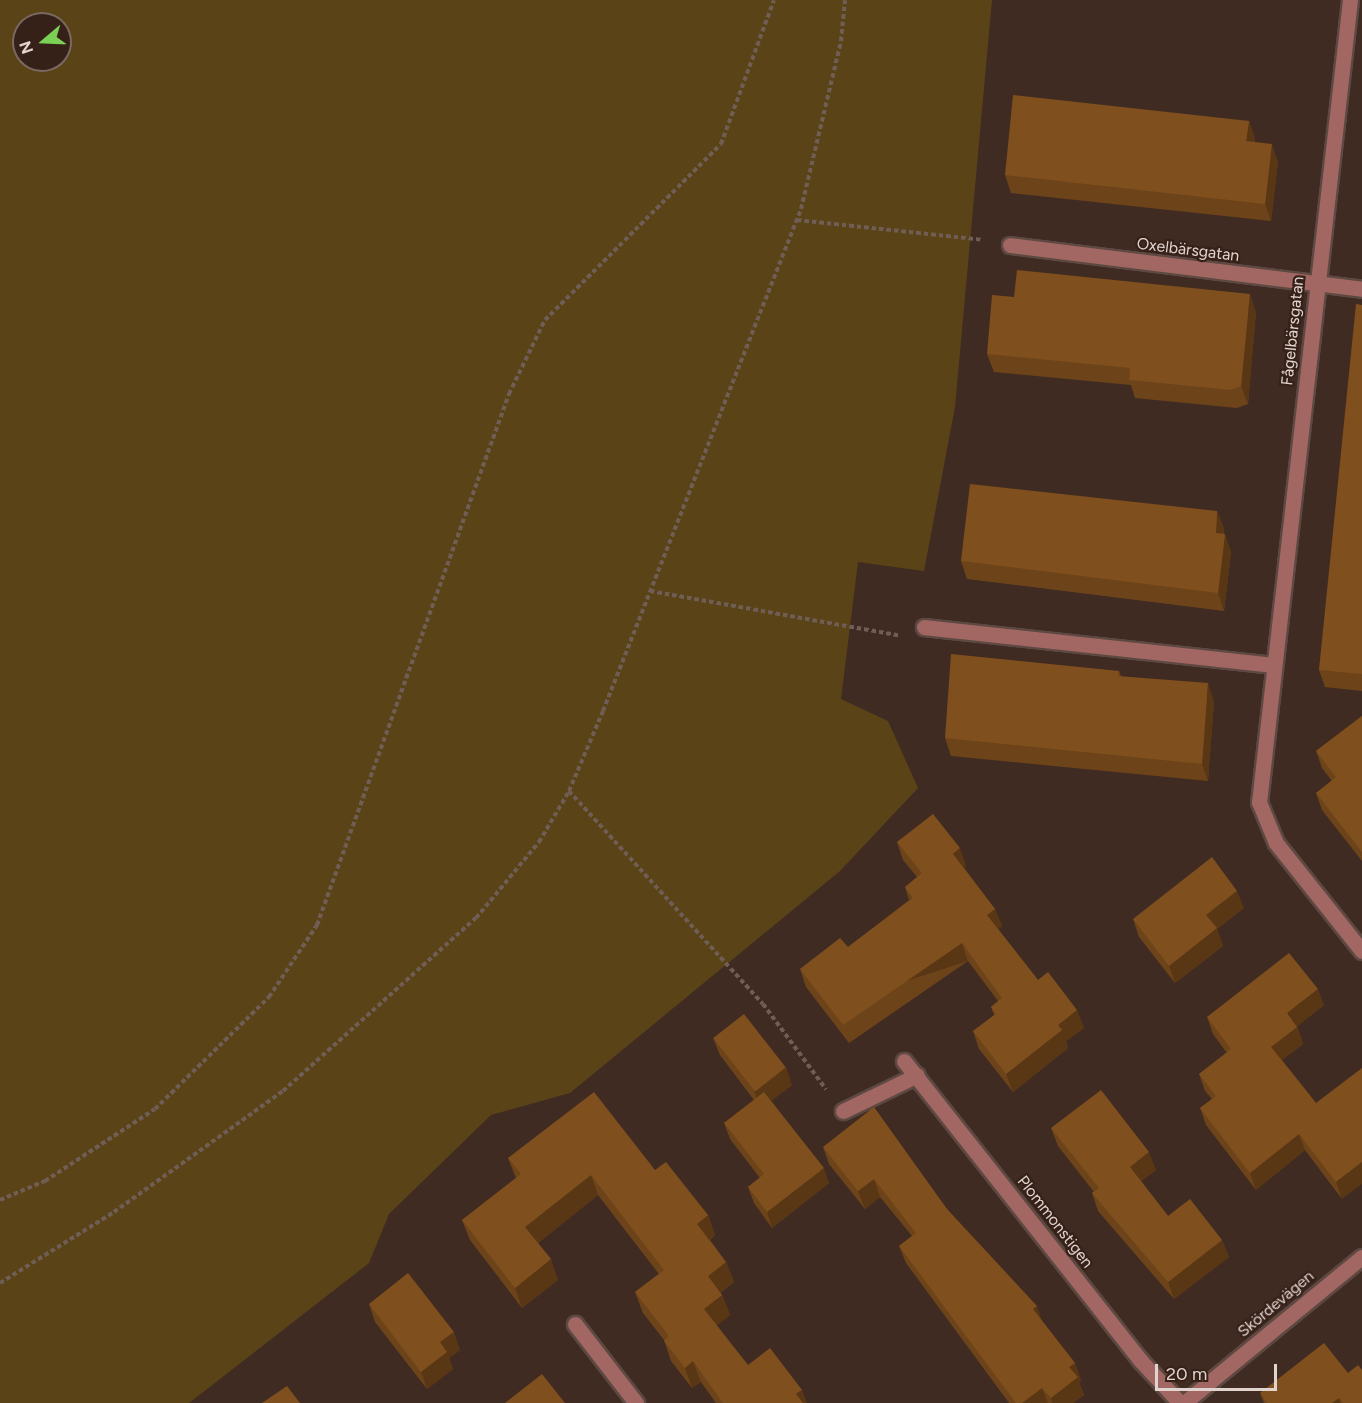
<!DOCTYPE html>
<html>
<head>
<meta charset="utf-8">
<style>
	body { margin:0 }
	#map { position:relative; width:1362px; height:1403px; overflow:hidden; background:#402b23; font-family:Figtree,sans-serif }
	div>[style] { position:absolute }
	.green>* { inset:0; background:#5a4317 }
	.path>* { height:4px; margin-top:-2px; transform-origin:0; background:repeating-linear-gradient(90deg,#705d56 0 4.5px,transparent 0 7.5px) }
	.roads { filter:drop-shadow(2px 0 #5d4942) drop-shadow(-2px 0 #5d4942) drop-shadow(0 2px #5d4942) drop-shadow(0 -2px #5d4942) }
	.minor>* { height:15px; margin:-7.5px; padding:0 7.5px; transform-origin:7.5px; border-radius:7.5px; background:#a36763 }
	.wall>* { inset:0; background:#6d441a }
	.shaded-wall>* { inset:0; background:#593715; transform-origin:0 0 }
	.building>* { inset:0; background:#7f4f1e; transform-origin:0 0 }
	span { translate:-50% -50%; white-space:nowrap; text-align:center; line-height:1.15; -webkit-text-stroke:4.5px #362119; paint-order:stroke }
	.street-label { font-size:16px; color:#e1d3cd }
	.north { position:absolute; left:12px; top:12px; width:60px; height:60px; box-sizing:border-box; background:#362119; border:2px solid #7a6861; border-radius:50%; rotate:251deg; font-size:16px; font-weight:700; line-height:24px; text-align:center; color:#e1d3cd }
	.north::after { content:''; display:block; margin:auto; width:21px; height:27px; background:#7bd155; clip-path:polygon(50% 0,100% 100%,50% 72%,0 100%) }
	.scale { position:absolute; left:1155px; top:1364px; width:122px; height:27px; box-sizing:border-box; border:3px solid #e1d3cd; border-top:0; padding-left:8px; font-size:18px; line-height:21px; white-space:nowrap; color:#e1d3cd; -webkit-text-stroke:4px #362119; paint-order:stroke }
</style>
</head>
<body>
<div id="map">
	<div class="green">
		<i style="clip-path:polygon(evenodd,0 0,992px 0,955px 407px,924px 571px,858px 562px,841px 699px,888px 721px,918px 788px,840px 871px,570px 1093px,491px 1115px,389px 1214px,369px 1263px,189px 1403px,0 1403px,0 0,24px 24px,60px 24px,60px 60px,24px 60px,24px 24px)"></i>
	</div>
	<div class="path">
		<i style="left:797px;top:220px;width:187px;rotate:6.1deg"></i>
		<i style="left:650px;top:591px;width:252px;rotate:10.1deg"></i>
		<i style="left:569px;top:791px;width:288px;rotate:47.7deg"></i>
		<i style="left:763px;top:1004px;width:106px;rotate:53.5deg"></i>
		<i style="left:0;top:1200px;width:49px;rotate:-22.9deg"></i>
		<i style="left:45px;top:1181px;width:131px;rotate:-33.2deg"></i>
		<i style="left:155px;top:1109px;width:160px;rotate:-44.5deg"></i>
		<i style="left:269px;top:997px;width:87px;rotate:-56.3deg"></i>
		<i style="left:317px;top:925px;width:565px;rotate:-70.12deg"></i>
		<i style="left:509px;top:394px;width:82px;rotate:-64.1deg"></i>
		<i style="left:545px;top:320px;width:249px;rotate:-45deg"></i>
		<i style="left:721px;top:144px;width:153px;rotate:-69.8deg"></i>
		<i style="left:0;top:1283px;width:134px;rotate:-31.9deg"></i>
		<i style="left:114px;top:1212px;width:208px;rotate:-35.6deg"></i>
		<i style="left:283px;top:1091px;width:259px;rotate:-41.9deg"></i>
		<i style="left:476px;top:918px;width:99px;rotate:-50.3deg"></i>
		<i style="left:539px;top:842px;width:59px;rotate:-59.5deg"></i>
		<i style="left:569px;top:791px;width:87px;rotate:-67deg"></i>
		<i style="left:603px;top:711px;width:540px;rotate:-68.47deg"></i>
		<i style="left:801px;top:209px;width:173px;rotate:-76.6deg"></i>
		<i style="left:841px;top:41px;width:41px;rotate:-84.4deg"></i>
	</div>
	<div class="roads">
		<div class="minor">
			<i style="left:1350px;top:0;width:807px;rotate:96.47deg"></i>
			<i style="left:1259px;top:802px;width:44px;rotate:67.5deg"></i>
			<i style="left:1276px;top:843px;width:138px;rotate:51.5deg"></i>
			<i style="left:1010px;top:245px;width:355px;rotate:7.1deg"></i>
			<i style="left:924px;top:627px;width:349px;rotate:6.2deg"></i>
			<i style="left:904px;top:1061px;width:381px;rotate:51.7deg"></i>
			<i style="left:1140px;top:1360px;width:59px;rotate:47.1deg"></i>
			<i style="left:843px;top:1111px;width:82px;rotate:-25.9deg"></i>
			<i style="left:575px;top:1324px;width:100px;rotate:52.3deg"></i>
			<i style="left:1184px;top:1403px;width:230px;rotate:-39.4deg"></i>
		</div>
	</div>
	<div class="wall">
		<i style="clip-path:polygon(1249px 121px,1255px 139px,1255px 142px,1278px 162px,1271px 221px,1011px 193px,1005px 175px)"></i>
		<i style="clip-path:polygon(1014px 297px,1256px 312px,1248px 404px,1237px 408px,1135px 398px,1131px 385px,994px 372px,987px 354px)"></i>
		<i style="clip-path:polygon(1362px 305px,1362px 691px,1325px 687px,1319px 670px)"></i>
		<i style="clip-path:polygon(1217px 511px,1224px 529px,1224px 534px,1231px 552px,1224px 611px,967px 579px,961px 561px)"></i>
		<i style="clip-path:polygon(1119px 671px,1121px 676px,1214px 701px,1208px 781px,951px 756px,945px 738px)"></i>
		<i style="clip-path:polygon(1362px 716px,1362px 861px,1322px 810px,1316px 793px,1332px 781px,1322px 768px,1316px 751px)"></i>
		<i style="clip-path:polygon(897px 842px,966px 866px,964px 868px,995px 909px,1002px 926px,998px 929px,1038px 980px,1084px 1028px,1066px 1041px,1068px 1048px,1013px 1092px,979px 1049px,973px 1031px,994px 1015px,991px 1007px,998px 1001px,968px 961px,849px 1043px,806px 987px,800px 969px,848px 947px,909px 900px,905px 887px,917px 877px,903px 860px)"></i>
		<i style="clip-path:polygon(1244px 908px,1217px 929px,1223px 946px,1175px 983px,1139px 937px,1133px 919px)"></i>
		<i style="clip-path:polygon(1324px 1005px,1297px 1026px,1303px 1044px,1282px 1060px,1316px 1103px,1342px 1199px,1305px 1150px,1256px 1190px,1206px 1125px,1200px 1108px,1212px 1099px,1205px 1091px,1199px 1074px,1227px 1053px,1213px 1034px,1207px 1017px)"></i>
		<i style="clip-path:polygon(713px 1038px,792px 1085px,771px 1101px,829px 1183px,772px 1228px,754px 1203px,748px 1187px,760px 1178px,730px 1139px,724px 1123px,754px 1100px,720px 1055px)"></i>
		<i style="clip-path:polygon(1051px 1128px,1156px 1170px,1141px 1181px,1168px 1216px,1222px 1240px,1229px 1257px,1174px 1299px,1098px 1211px,1092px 1193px,1094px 1192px,1058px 1146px)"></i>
		<i style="clip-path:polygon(823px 1147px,947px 1209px,1042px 1321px,1075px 1363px,1081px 1380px,1079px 1382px,1084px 1395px,1073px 1403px,1009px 1403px,906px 1263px,899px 1246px,912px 1236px,880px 1197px,865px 1209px,829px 1164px)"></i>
		<i style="clip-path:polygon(508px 1158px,655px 1170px,708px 1215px,715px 1235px,710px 1240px,726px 1262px,734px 1282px,720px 1293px,722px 1295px,730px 1315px,716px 1326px,748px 1365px,807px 1403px,716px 1403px,701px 1382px,692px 1388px,671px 1361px,664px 1340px,643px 1313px,635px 1292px,659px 1274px,598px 1195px,538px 1243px,558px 1280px,522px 1308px,470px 1240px,462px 1220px,516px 1178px)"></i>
		<i style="clip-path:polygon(369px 1304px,460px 1350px,449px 1358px,453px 1369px,427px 1389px,375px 1322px)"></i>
		<i style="clip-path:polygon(1348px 1373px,1362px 1403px,1264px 1403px,1260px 1393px)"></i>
	</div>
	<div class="shaded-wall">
		<i style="clip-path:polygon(1249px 121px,1255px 139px,1253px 159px,1246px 141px)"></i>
		<i style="clip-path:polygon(1272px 144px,1278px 162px,1271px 221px,1265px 204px)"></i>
		<i style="clip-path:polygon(1250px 294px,1256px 312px,1248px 404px,1241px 386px)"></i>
		<i style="clip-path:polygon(1217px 511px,1224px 529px,1222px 551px,1216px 533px)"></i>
		<i style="clip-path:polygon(1225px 534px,1231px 552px,1224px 611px,1218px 593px)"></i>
		<i style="clip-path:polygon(1208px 683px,1214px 701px,1208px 781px,1202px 764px)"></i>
		<i style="clip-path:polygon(960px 848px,966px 866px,959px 872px,953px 854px)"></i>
		<i style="clip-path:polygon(1237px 891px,1244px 908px,1217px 929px,1223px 946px,1175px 983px,1169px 966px,1206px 915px)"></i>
		<i style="clip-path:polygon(995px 909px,1002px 926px,994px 933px,987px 915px)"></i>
		<i style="left:962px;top:943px;width:19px;height:145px;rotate:72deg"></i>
		<i style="clip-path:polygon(1318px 989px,1324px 1005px,1293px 1030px,1287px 1013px)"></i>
		<i style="clip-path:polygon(1077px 1010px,1084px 1028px,1066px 1041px,1068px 1048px,1013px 1092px,1006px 1074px,1058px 1025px)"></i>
		<i style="clip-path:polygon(1297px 1027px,1303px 1044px,1277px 1064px,1271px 1047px)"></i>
		<i style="clip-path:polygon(786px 1067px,792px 1085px,761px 1109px,754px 1091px)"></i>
		<i style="clip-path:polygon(1299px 1134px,1305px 1150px,1256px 1190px,1250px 1173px)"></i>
		<i style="clip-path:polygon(1149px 1152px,1156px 1170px,1136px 1184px,1130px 1167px)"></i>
		<i style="clip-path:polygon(1362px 1162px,1362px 1184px,1342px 1199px,1336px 1182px)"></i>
		<i style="clip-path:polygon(824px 1168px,829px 1183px,772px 1228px,767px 1212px)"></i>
		<i style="clip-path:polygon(591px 1175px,598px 1195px,533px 1247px,525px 1227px)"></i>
		<i style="clip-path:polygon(874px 1179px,880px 1197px,865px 1209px,858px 1191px)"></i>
		<i style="clip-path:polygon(708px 1215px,715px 1235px,704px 1244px,697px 1224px)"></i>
		<i style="clip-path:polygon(1222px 1240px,1229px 1257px,1174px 1299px,1168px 1282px)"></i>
		<i style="clip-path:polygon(551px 1259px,558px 1280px,522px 1308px,515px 1288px)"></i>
		<i style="clip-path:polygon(726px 1262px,734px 1282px,715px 1296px,708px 1276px)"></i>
		<i style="clip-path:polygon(722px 1295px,730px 1315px,711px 1330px,704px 1309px)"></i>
		<i style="clip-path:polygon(1037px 1306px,1043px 1324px,1033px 1309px)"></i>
		<i style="clip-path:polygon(454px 1332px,460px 1350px,449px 1358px,453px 1369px,427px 1389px,421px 1372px,440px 1342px)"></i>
		<i style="clip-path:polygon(693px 1361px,701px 1382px,692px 1388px,685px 1368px)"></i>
		<i style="clip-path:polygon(1075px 1363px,1081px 1380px,1079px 1382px,1084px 1395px,1073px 1403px,1052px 1403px,1051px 1398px,1069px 1367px)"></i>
		<i style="clip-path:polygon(1042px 1388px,1048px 1403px,1022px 1403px)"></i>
		<i style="clip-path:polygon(802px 1390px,807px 1403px,800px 1403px,796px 1394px)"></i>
		<i style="clip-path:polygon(1339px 1398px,1341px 1403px,1332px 1403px)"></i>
	</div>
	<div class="building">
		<i style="clip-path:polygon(1013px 95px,1249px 121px,1246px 141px,1272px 144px,1265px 204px,1005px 175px)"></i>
		<i style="clip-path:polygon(1017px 270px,1250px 294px,1241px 386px,1231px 390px,1129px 380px,1130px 368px,987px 354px,992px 295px,1014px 297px)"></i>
		<i style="clip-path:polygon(1356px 304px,1362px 305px,1362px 674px,1319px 670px)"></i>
		<i style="clip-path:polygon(970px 484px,1217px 511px,1216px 533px,1225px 534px,1218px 593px,961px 561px)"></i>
		<i style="clip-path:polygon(951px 654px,1119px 671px,1118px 676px,1208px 683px,1202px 764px,945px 738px)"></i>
		<i style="clip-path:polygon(1362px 716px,1362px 852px,1316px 793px,1336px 777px,1316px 751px)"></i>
		<i style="clip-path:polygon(933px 814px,960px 848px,953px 854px,995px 909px,987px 915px,1038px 980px,1048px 972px,1077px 1010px,1058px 1025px,1062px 1030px,1006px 1074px,973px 1031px,996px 1014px,991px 1007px,1002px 998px,962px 943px,843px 1025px,800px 969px,840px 938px,848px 947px,913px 898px,905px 887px,922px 873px,897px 842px)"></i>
		<i style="clip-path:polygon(1212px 857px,1237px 891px,1206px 915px,1217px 928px,1169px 966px,1133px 919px)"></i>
		<i style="clip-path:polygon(1289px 953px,1318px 989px,1287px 1013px,1297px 1027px,1271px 1047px,1316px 1103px,1362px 1068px,1362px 1162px,1336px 1182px,1299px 1134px,1250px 1173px,1200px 1108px,1216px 1096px,1199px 1074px,1231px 1049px,1207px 1017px)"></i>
		<i style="left:744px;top:1014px;width:68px;height:39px;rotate:52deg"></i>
		<i style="clip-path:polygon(1101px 1090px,1149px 1152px,1130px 1167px,1168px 1216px,1190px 1199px,1222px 1240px,1168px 1282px,1092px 1193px,1099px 1188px,1051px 1128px)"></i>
		<i style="clip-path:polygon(594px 1092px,655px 1170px,666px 1162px,708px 1215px,697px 1224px,726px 1262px,708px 1276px,722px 1295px,704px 1309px,748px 1365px,770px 1348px,802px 1390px,796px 1394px,803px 1403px,723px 1403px,693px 1361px,685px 1368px,664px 1341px,669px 1336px,635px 1292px,664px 1270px,591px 1175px,525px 1227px,551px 1259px,515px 1288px,462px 1220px,521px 1174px,508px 1158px)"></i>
		<i style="clip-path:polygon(764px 1092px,824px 1168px,767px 1212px,748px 1187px,764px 1174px,724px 1123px)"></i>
		<i style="clip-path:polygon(874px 1107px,947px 1209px,1037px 1306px,1033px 1309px,1075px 1363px,1069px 1367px,1078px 1377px,1051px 1398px,1042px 1388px,1022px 1403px,1016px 1403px,899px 1246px,916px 1233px,874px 1179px,858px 1191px,823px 1147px)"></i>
		<i style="clip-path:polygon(408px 1273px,454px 1332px,440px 1342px,447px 1352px,421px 1372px,369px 1304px)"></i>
		<i style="clip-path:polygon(1324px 1343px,1348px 1373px,1358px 1365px,1362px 1370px,1362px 1403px,1343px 1403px,1339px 1398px,1332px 1403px,1267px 1403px,1260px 1393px)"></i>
		<i style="clip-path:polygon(542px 1374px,565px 1403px,505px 1403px)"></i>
		<i style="clip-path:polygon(287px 1386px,300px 1403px,262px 1403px)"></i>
	</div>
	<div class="street-label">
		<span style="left:1188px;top:250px;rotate:7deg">Oxelbärsgatan</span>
		<span style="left:1293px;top:331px;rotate:-84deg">Fågelbärsgatan</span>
		<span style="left:1055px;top:1222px;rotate:52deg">Plommonstigen</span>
		<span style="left:1276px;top:1304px;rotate:-40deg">Skördevägen</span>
	</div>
	<div class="north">N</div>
	<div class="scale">20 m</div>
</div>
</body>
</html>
